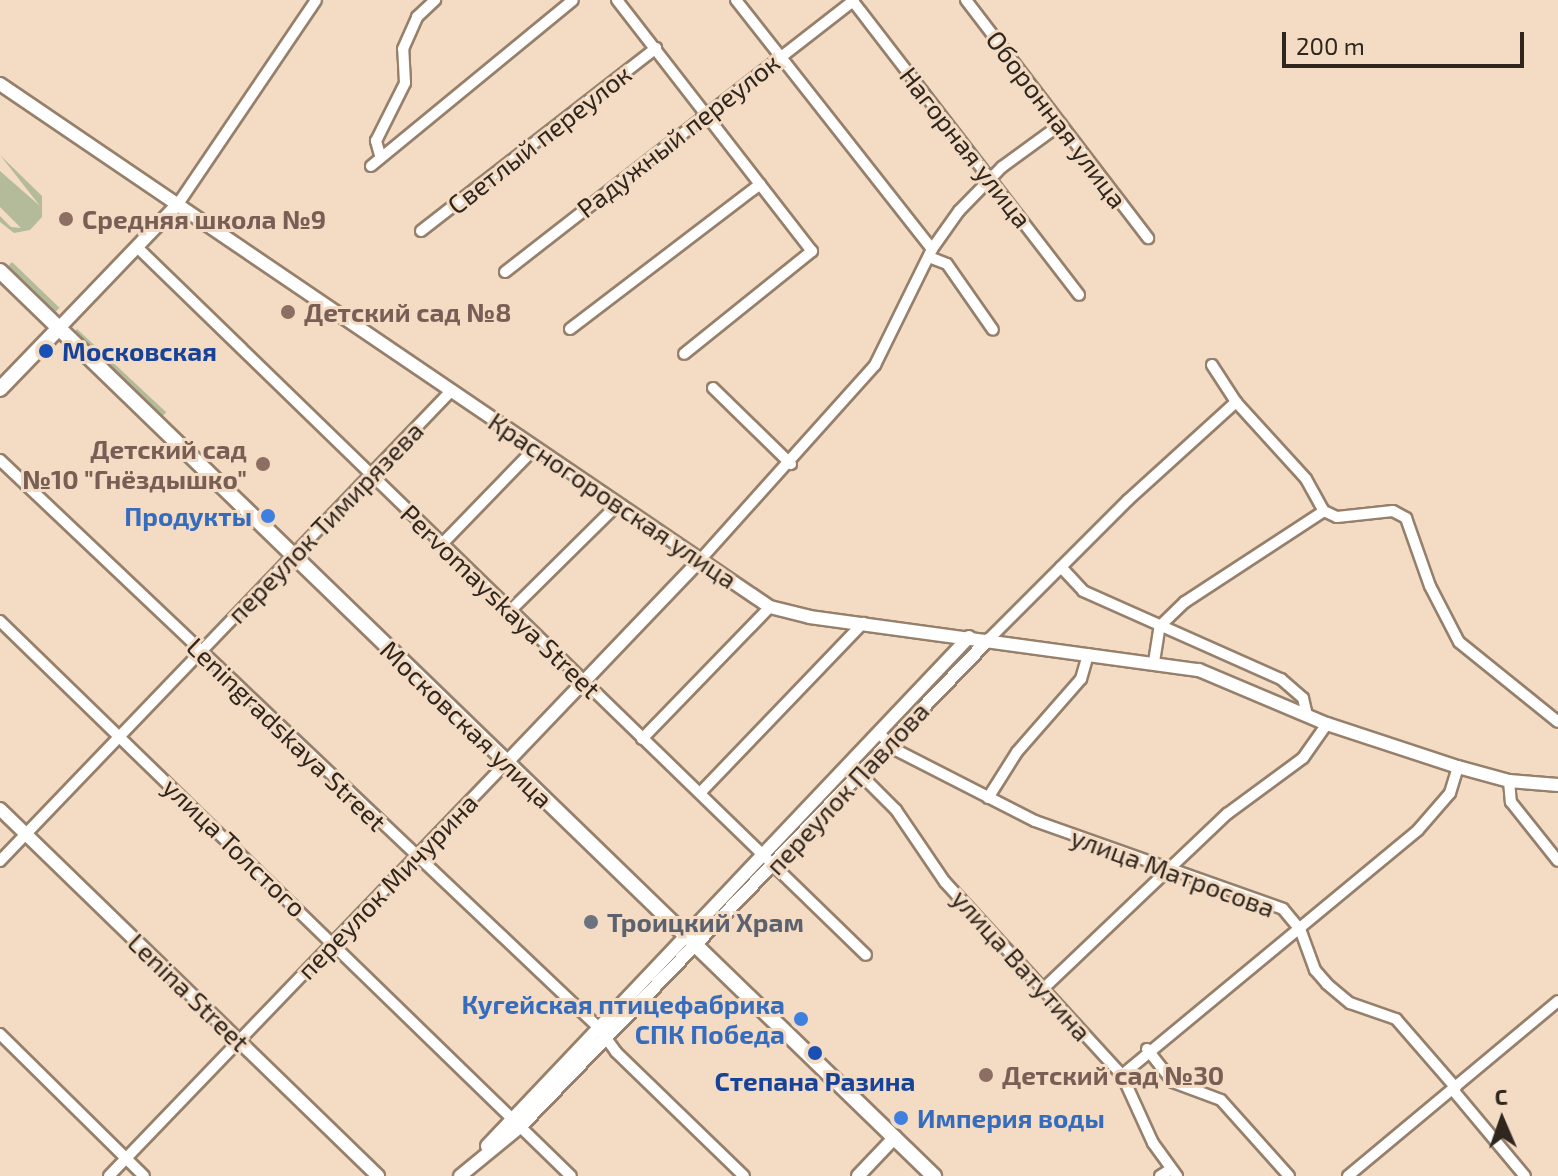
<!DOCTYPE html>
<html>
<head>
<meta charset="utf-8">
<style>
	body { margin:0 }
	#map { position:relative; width:1558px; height:1176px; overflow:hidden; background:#f3dbc4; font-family:"Exo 2",sans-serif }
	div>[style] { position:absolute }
	.green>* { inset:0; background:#b4bb9b; transform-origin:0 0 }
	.roads { filter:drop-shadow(2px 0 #96806b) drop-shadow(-2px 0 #96806b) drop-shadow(0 2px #96806b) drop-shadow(0 -2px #96806b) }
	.minor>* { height:10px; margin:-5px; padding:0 5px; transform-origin:5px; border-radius:5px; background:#fff }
	.tertiary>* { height:12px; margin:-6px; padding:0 6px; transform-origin:6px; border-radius:6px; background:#fff }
	.secondary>* { height:14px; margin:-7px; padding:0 7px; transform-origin:7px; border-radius:7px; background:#fff }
	.dots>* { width:22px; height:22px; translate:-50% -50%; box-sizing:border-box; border:4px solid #f3dbc4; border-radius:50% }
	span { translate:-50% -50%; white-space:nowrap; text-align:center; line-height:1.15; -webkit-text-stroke:6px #f3dbc4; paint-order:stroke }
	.street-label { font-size:26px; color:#2f261e }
	.education-label { font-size:26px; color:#785e54; font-weight:700 }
	.left { translate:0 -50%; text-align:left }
	.right { translate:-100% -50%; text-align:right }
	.transit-label { font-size:26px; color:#164399; font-weight:700 }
	.shop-label { font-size:26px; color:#366cbe; font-weight:700 }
	.worship-label { font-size:26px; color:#5b616d; font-weight:700 }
	.north { position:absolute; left:1462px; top:1080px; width:80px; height:80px; -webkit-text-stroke:6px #f3dbc4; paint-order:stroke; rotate:358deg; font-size:22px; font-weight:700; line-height:32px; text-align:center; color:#2f261e }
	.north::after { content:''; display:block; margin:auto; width:28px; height:36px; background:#2f261e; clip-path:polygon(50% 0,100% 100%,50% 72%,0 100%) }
	.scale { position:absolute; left:1282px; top:32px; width:242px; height:36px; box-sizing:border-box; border:4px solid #2f261e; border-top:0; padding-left:10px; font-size:24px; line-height:28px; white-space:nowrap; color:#2f261e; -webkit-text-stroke:6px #f3dbc4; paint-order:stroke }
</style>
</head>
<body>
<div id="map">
	<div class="green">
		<i style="clip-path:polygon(0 155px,42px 196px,42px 217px,30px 230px,14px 233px,0 222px,0 216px,11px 227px,21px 228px,0 207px,0 171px,40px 206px)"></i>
		<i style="left:12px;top:262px;width:66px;height:8px;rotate:44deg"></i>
		<i style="left:77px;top:329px;width:122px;height:6px;rotate:43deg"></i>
	</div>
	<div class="roads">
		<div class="minor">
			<i style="left:617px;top:0;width:318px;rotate:52.2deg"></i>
			<i style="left:812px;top:251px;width:164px;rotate:141.2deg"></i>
			<i style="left:736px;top:0;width:317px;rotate:51.8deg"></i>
			<i style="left:852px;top:0;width:372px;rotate:52.4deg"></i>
			<i style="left:966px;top:0;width:300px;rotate:52.6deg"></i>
			<i style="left:380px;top:155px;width:15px;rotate:-106deg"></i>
			<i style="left:376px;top:141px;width:65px;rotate:-63.4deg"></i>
			<i style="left:405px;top:83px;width:34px;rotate:-93deg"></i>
			<i style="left:403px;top:49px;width:35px;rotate:-66deg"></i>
			<i style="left:417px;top:17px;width:25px;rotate:-43deg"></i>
			<i style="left:371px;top:166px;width:261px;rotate:-39.4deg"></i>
			<i style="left:178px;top:204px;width:246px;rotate:-55.9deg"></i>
			<i style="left:421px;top:231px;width:298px;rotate:-37.9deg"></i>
			<i style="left:137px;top:247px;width:1016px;rotate:44.16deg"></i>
			<i style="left:929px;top:257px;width:19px;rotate:21deg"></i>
			<i style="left:947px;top:264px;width:80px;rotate:55.1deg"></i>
			<i style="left:505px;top:272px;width:442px;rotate:-37.9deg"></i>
			<i style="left:570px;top:329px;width:239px;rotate:-37.3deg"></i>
			<i style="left:1212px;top:365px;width:44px;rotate:57deg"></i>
			<i style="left:1236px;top:402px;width:104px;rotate:47.7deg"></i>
			<i style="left:1306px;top:479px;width:37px;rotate:61deg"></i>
			<i style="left:1324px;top:511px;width:14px;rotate:25deg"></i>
			<i style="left:1337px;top:517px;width:56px;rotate:-6.1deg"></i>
			<i style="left:1393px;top:511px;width:15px;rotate:28deg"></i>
			<i style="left:1406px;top:518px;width:72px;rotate:70.6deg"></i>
			<i style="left:1430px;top:586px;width:63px;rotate:62.6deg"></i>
			<i style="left:1459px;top:642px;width:127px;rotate:38.9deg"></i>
			<i style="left:713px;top:388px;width:109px;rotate:44.3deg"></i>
			<i style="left:0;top:460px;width:824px;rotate:43.48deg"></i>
			<i style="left:598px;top:1027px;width:31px;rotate:54deg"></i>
			<i style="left:616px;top:1052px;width:178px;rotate:44.1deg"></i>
			<i style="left:442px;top:544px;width:134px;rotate:-45.9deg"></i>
			<i style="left:701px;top:559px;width:261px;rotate:-48.1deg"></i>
			<i style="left:875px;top:365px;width:129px;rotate:-63.8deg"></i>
			<i style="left:932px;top:249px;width:47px;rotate:-54.6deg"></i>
			<i style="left:959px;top:211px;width:62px;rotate:-45.7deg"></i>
			<i style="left:1002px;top:167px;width:73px;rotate:-36.1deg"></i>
			<i style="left:1061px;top:567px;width:33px;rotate:47deg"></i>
			<i style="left:1083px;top:591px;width:217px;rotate:24deg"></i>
			<i style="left:1281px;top:679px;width:29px;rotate:41deg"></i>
			<i style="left:1303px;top:698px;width:17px;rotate:77deg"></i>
			<i style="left:510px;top:611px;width:152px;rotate:-44.7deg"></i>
			<i style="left:0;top:621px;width:796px;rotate:44.19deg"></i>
			<i style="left:988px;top:640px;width:198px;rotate:-45deg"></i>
			<i style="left:1128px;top:500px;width:146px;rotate:-42.2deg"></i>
			<i style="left:1154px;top:662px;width:36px;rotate:-81deg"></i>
			<i style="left:1160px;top:626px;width:35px;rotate:-44deg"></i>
			<i style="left:1185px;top:602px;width:166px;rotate:-33.2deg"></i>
			<i style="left:880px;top:734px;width:23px;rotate:45deg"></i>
			<i style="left:896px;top:750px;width:156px;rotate:27.1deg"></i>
			<i style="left:1035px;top:821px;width:263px;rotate:19.5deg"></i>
			<i style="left:1283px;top:909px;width:26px;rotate:50deg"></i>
			<i style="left:1300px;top:929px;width:44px;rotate:69.9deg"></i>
			<i style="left:1315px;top:970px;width:18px;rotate:49deg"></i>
			<i style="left:1327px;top:984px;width:30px;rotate:40deg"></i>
			<i style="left:1350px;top:1003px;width:49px;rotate:19.2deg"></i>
			<i style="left:1396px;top:1019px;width:91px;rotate:49deg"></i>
			<i style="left:642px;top:739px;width:184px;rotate:-45.9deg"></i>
			<i style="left:851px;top:765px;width:64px;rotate:45deg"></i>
			<i style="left:896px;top:810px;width:87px;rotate:55.8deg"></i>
			<i style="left:945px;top:882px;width:262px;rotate:47.5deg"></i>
			<i style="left:1122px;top:1075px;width:75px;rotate:65.5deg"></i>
			<i style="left:1153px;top:1143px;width:41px;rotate:54deg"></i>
			<i style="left:1509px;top:781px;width:21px;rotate:85deg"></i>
			<i style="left:1511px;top:802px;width:75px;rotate:51.5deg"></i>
			<i style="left:700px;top:793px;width:236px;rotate:-46.2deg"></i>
			<i style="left:988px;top:798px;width:54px;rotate:-57.8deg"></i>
			<i style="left:1017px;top:752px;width:97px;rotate:-48.8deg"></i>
			<i style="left:1081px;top:679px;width:26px;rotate:-74deg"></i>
			<i style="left:0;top:861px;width:650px;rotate:-46.18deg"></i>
			<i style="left:1044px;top:988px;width:253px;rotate:-43.6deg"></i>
			<i style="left:1227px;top:814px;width:94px;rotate:-36.4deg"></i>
			<i style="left:1303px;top:758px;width:42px;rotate:-54.8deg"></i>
			<i style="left:0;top:1034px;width:202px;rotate:44.6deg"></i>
			<i style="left:1147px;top:1049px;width:42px;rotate:51.8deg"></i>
			<i style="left:1173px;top:1082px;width:51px;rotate:20.6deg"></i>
			<i style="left:1221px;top:1100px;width:102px;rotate:48.2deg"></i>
			<i style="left:1122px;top:1075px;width:384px;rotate:-39.6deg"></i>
			<i style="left:1418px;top:830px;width:49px;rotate:-49.1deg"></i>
			<i style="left:1450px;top:793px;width:27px;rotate:-73deg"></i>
			<i style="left:1453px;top:1090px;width:112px;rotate:50.1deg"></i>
			<i style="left:109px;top:1176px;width:574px;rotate:-46.13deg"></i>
			<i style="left:1160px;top:1176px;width:13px;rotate:-32deg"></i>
			<i style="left:1348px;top:1176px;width:273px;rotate:-39.8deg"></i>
		</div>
		<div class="tertiary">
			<i style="left:0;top:84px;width:931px;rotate:34.19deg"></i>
			<i style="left:770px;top:607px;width:41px;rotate:14deg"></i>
			<i style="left:810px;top:617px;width:393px;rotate:7.8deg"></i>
			<i style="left:1199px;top:670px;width:139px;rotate:22.9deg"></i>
			<i style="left:1327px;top:724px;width:138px;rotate:18.2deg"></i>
			<i style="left:1458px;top:767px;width:53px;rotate:15.4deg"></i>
			<i style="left:1509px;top:781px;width:49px;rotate:4.7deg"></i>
			<i style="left:59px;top:328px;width:172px;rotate:-46.2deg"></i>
			<i style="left:507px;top:762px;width:281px;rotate:-46.3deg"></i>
			<i style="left:0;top:809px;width:527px;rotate:44.15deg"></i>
			<i style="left:487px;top:1146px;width:701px;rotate:-46.56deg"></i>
			<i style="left:460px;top:1176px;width:79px;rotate:-39.3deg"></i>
			<i style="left:521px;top:1126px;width:674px;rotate:-46.14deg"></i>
			<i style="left:858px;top:1176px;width:54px;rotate:-46.5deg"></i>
		</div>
		<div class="secondary">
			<i style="left:0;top:271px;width:1301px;rotate:44.1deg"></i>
			<i style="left:0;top:389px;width:85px;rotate:-46deg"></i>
		</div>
	</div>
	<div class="dots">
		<i style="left:66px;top:219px;background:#8d6e63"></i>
		<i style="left:288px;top:312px;background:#8d6e63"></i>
		<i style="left:46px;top:351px;background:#1a4fb4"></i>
		<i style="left:263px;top:464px;background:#8d6e63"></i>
		<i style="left:268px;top:516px;background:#3f7fe0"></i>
		<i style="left:591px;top:922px;background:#6b7280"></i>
		<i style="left:801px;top:1019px;background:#3f7fe0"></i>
		<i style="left:815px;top:1053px;background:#1a4fb4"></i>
		<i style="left:986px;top:1075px;background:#8d6e63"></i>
		<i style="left:901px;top:1118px;background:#3f7fe0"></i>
	</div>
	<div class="street-label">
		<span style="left:1057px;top:119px;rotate:53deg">Оборонная улица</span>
		<span style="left:678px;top:135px;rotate:-38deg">Радужный переулок</span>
		<span style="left:539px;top:139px;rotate:-38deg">Светлый переулок</span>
		<span style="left:966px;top:147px;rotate:52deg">Нагорная улица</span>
		<span style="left:613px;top:500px;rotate:34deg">Красногоровская улица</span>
		<span style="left:325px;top:522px;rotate:-46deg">переулок Тимирязева</span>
		<span style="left:501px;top:601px;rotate:44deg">Pervomayskaya Street</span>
		<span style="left:467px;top:724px;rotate:44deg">Московская улица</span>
		<span style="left:287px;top:734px;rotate:44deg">Leningradskaya Street</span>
		<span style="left:847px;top:788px;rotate:-47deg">переулок Павлова</span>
		<span style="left:235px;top:847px;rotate:44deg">улица Толстого</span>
		<span style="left:1173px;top:872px;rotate:20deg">улица Матросова</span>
		<span style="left:387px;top:886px;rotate:-46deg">переулок Мичурина</span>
		<span style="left:1022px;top:965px;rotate:48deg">улица Ватутина</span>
		<span style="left:189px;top:992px;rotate:44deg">Lenina Street</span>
	</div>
	<div class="education-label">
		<span class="left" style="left:82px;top:219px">Средняя школа №9</span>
		<span class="left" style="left:304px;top:312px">Детский сад №8</span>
		<span class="right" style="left:247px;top:464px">Детский сад<br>№10 "Гнёздышко"</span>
		<span class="left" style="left:1002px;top:1075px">Детский сад №30</span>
	</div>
	<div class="transit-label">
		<span class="left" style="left:62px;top:351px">Московская</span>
		<span style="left:815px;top:1081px">Степана Разина</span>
	</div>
	<div class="shop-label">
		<span class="right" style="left:252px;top:516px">Продукты</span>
		<span class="right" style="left:785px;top:1019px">Кугейская птицефабрика<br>СПК Победа</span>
		<span class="left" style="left:917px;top:1118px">Империя воды</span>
	</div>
	<div class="worship-label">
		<span class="left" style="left:607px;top:922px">Троицкий Храм</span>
	</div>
	<div class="north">С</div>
	<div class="scale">200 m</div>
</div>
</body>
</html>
